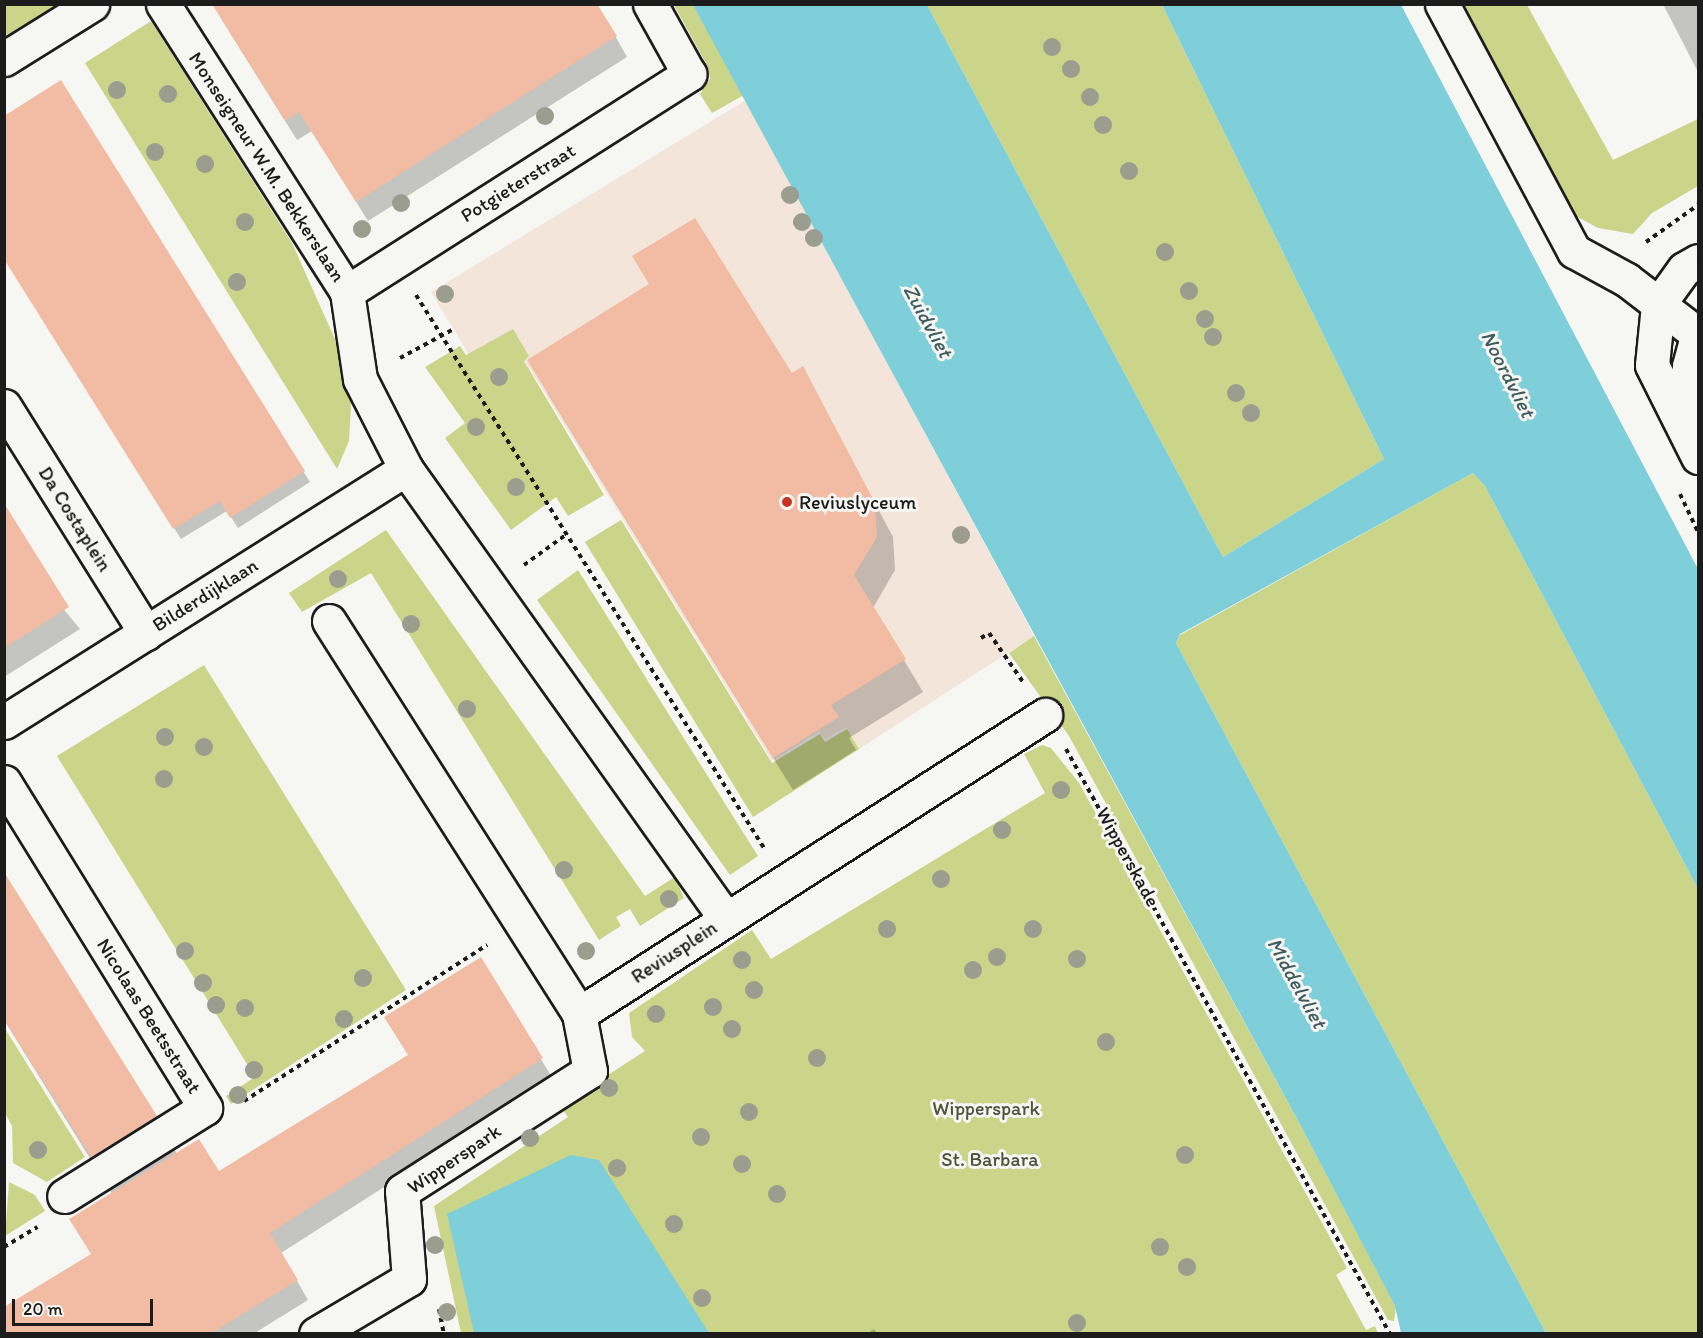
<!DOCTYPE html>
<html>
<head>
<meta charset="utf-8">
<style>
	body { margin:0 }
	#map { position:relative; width:1703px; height:1338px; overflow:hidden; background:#f6f6f2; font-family:Itim,sans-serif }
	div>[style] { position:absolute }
	.built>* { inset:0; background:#f4e5da }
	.green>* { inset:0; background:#cad589 }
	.water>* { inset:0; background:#7fcfda }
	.shadow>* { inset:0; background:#0003 }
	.building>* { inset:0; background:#f1bca3 }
	.path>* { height:4px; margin-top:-2px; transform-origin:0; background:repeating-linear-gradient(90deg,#1c1c1c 0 4.5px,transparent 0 9px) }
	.roads { filter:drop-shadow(2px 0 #1c1c1c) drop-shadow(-2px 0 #1c1c1c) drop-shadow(0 2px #1c1c1c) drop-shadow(0 -2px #1c1c1c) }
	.street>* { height:33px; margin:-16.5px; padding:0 16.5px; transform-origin:16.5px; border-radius:16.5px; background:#f6f6f2 }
	.secondary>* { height:33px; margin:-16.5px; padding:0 16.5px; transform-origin:16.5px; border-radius:16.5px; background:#f6f6f2 }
	.trees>* { width:18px; height:18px; margin:-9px; border-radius:50%; background:#9b9d8e }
	.dots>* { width:16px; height:16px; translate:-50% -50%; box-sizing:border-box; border:3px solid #f6f6f2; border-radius:50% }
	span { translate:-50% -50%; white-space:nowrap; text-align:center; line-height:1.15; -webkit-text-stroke:6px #f6f6f2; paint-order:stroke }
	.street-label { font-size:20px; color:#1c1c1c }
	.poi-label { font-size:20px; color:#1c1c1c }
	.left { translate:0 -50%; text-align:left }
	.park-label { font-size:20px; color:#50543d }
	.water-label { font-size:21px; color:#3f5b5e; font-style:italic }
	.frame { position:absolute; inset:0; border:6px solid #1c1c1c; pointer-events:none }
	.scale { position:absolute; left:12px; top:1299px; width:141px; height:27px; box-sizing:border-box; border:3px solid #1c1c1c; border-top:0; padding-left:8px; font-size:18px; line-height:21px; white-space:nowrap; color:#1c1c1c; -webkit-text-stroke:4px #f6f6f2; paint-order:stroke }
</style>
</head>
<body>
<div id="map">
	<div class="built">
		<i style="clip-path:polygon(746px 100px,1034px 636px,859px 749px,846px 727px,825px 739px,819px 731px,772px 761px,515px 345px,477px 368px,431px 292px)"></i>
	</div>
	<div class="green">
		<i style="clip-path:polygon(5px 5px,59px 5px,5px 41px)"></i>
		<i style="clip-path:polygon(674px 5px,693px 5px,744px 95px,712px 113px,700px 94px,710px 79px,708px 67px)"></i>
		<i style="clip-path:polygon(927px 5px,1162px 5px,1384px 459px,1223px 557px)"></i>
		<i style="clip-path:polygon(1460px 5px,1527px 5px,1613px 160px,1698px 119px,1698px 186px,1652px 213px,1633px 234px,1598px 228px,1572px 214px)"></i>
		<i style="clip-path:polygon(151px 21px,292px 243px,338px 346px,351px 405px,349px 441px,337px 469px,85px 63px)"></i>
		<i style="clip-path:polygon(513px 329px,529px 356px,524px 361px,604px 495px,568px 516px,556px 497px,511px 530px,445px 438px,465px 423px,425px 367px,460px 346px,466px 355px)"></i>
		<i style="clip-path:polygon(1473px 473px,1485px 486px,1698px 889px,1698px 1333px,1546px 1333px,1176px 643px,1180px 635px)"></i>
		<i style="clip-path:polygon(621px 520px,772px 763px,820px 734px,825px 742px,847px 729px,859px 749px,753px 817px,585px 542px)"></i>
		<i style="clip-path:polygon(386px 530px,645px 896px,675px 877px,684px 898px,640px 926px,630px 909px,616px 917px,621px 926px,599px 940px,371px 573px,302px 612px,289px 593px)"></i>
		<i style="clip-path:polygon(578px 570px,758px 856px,730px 875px,537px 600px)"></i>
		<i style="clip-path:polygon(1034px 636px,1303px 1130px,1396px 1307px,1394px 1321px,1388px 1320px,1069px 736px,1009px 653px)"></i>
		<i style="clip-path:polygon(204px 665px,406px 990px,231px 1104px,226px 1096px,255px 1077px,57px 756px)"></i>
		<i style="clip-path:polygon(1042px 745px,1051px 748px,1079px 783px,1347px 1268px,1336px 1275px,1366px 1330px,1375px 1326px,1378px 1333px,461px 1333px,434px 1206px,568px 1117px,560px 1106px,645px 1051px,632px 1037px,629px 1013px,752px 930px,771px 959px,1045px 793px,1024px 754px)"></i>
		<i style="clip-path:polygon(4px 1027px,85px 1157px,47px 1182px,13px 1163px,12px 1126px,5px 1113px)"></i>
		<i style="clip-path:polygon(9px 1182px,35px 1195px,45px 1211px,5px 1236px)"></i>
	</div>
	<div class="water">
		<i style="clip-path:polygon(693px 5px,927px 5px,1223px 557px,1384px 459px,1162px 5px,1401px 5px,1698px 569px,1698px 889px,1485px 486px,1473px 473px,1180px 634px,1176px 643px,1546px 1333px,1401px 1333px,1395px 1306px,1303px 1130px)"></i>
		<i style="clip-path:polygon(571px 1155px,599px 1160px,709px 1333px,474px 1333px,447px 1214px)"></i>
	</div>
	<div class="shadow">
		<i style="clip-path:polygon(597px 4px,627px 57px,368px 221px,312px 131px,297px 140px,222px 20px)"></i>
		<i style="clip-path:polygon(1663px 4px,1698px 4px,1698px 72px)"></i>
		<i style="clip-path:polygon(4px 256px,303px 471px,310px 482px,238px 528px,227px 511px,181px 539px)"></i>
		<i style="clip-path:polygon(803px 368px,893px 537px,895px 570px,873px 608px,923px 692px,849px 738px,856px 750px,793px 790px,547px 393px,792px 375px)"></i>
		<i style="clip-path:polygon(4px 537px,80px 629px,4px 677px)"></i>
		<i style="clip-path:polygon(4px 874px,177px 1154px,219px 1173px,409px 1056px,480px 959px,553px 1079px,281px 1253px,308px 1300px,253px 1334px,4px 1334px,92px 1255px,112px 1194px,4px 1020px)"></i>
		<i style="clip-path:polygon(874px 1329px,877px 1334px,867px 1334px)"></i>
	</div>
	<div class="building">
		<i style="clip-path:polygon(212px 4px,597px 4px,617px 36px,356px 202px,299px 112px,285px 121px)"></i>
		<i style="clip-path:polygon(61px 80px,305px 471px,230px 518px,220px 501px,173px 529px,4px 259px,4px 116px)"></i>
		<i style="clip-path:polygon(695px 218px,792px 373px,803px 366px,875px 503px,877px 537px,854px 575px,906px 659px,831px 705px,839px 717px,773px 758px,527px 360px,649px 284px,632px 256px)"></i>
		<i style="clip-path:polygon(4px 503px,69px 607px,4px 648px)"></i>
		<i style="clip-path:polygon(4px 872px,157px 1116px,91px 1157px,4px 1019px)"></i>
		<i style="clip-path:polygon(481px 957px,543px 1058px,270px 1233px,298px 1280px,210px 1334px,4px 1334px,4px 1307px,91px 1254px,69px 1219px,199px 1139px,219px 1171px,408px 1055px,384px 1017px)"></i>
	</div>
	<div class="path">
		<i style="left:1646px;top:242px;width:64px;rotate:-35.4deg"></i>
		<i style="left:416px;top:295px;width:653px;rotate:57.82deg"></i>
		<i style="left:400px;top:358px;width:59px;rotate:-28.3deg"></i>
		<i style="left:1680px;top:494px;width:42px;rotate:64.7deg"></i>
		<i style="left:524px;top:565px;width:53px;rotate:-35.8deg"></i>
		<i style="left:981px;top:638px;width:9px;rotate:-32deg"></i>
		<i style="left:989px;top:633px;width:60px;rotate:55.2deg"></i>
		<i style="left:1066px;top:749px;width:669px;rotate:61.02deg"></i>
		<i style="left:244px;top:1101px;width:289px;rotate:-32.7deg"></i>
		<i style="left:4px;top:1247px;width:39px;rotate:-31deg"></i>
		<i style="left:439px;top:1309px;width:25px;rotate:79deg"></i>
	</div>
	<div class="roads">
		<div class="street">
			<i style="left:163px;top:4px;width:342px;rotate:57.4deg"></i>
			<i style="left:347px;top:292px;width:88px;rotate:81.5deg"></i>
			<i style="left:360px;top:379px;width:101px;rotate:62.9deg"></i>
			<i style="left:406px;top:469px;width:552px;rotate:54.58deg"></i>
			<i style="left:1442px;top:4px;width:280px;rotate:61.9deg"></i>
			<i style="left:1574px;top:251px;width:60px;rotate:28.7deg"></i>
			<i style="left:1627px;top:280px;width:88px;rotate:37.6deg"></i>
			<i style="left:4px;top:59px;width:104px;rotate:-32deg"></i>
			<i style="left:347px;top:292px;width:406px;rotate:-32.5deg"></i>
			<i style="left:689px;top:74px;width:80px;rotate:-119.1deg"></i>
			<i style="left:4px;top:406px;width:268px;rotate:58deg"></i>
			<i style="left:329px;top:621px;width:466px;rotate:57.5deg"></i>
			<i style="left:579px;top:1014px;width:554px;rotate:-32.69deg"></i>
			<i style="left:4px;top:722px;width:475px;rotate:-32.2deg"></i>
			<i style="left:4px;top:782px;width:383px;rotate:58.3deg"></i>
			<i style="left:205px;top:1108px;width:166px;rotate:148deg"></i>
			<i style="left:316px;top:1334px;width:108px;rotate:-30.6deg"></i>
			<i style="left:409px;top:1279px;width:88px;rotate:-94.5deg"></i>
			<i style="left:402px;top:1191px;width:223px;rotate:-32.6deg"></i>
			<i style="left:590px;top:1071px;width:58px;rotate:-100.9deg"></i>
		</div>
		<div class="secondary">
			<i style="left:1698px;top:261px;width:16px;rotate:150deg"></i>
			<i style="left:1684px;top:269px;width:44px;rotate:125.8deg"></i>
			<i style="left:1658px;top:305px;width:60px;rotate:95.7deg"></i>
			<i style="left:1652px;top:365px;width:103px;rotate:63.4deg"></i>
			<i style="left:1687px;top:425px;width:59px;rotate:-88.1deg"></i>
			<i style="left:1689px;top:366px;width:34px;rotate:-75deg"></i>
		</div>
	</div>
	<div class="trees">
		<i style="left:1052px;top:47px"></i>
		<i style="left:1071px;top:69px"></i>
		<i style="left:117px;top:90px"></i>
		<i style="left:168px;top:94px"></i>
		<i style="left:1090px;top:97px"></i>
		<i style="left:545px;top:116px"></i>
		<i style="left:1103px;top:125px"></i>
		<i style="left:155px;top:152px"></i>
		<i style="left:205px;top:164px"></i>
		<i style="left:1129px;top:171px"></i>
		<i style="left:790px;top:195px"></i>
		<i style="left:401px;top:203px"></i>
		<i style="left:245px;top:222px"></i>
		<i style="left:802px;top:222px"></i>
		<i style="left:362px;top:229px"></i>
		<i style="left:814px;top:238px"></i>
		<i style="left:1165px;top:252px"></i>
		<i style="left:237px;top:282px"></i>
		<i style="left:1189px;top:291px"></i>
		<i style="left:445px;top:294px"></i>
		<i style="left:1205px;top:319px"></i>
		<i style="left:1213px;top:337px"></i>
		<i style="left:499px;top:377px"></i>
		<i style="left:1236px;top:393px"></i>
		<i style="left:1251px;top:413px"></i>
		<i style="left:476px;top:427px"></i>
		<i style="left:516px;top:487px"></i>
		<i style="left:961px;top:535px"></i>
		<i style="left:338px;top:579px"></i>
		<i style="left:411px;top:624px"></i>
		<i style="left:467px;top:709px"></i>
		<i style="left:165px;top:737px"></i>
		<i style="left:204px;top:747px"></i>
		<i style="left:164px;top:779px"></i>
		<i style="left:1061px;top:790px"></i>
		<i style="left:1002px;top:830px"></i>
		<i style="left:564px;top:870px"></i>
		<i style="left:941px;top:879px"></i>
		<i style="left:669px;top:899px"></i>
		<i style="left:887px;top:929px"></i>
		<i style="left:1033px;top:929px"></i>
		<i style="left:185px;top:951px"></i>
		<i style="left:586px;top:951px"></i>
		<i style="left:997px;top:957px"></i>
		<i style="left:1077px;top:959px"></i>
		<i style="left:742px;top:960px"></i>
		<i style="left:973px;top:970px"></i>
		<i style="left:363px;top:978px"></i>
		<i style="left:203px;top:983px"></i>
		<i style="left:754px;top:990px"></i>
		<i style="left:216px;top:1005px"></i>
		<i style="left:713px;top:1007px"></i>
		<i style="left:245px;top:1008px"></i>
		<i style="left:656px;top:1014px"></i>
		<i style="left:344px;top:1019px"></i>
		<i style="left:732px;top:1029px"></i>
		<i style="left:1106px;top:1042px"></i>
		<i style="left:817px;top:1058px"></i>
		<i style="left:254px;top:1070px"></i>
		<i style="left:609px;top:1088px"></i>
		<i style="left:238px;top:1095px"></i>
		<i style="left:749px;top:1112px"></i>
		<i style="left:701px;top:1137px"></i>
		<i style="left:530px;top:1138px"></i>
		<i style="left:38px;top:1150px"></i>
		<i style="left:1185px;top:1155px"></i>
		<i style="left:742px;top:1164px"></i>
		<i style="left:617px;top:1168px"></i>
		<i style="left:777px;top:1194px"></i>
		<i style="left:674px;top:1224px"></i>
		<i style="left:435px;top:1245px"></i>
		<i style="left:1160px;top:1247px"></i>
		<i style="left:1187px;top:1267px"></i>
		<i style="left:702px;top:1298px"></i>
		<i style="left:447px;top:1312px"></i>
		<i style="left:1077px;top:1323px"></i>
	</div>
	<div class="dots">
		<i style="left:787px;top:502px;background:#c8321e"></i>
	</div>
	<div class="street-label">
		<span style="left:267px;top:167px;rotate:57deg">Monseigneur W.M. Bekkerslaan</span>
		<span style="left:518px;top:183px;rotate:-32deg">Potgieterstraat</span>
		<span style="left:75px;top:519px;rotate:58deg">Da Costaplein</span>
		<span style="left:205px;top:595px;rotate:-32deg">Bilderdijklaan</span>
		<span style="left:1128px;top:857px;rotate:61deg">Wipperskade</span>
		<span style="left:674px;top:952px;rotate:-33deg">Reviusplein</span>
		<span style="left:149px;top:1016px;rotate:58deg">Nicolaas Beetsstraat</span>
		<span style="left:454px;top:1159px;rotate:-34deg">Wipperspark</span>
	</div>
	<div class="poi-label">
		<span class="left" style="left:799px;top:502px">Reviuslyceum</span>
	</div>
	<div class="park-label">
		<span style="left:986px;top:1108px">Wipperspark</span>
		<span style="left:990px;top:1159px">St. Barbara</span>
	</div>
	<div class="water-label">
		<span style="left:928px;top:321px;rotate:61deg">Zuidvliet</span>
		<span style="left:1508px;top:374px;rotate:63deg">Noordvliet</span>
		<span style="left:1297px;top:983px;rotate:61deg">Middelvliet</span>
	</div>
	<div class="frame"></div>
	<div class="scale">20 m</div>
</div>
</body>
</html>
